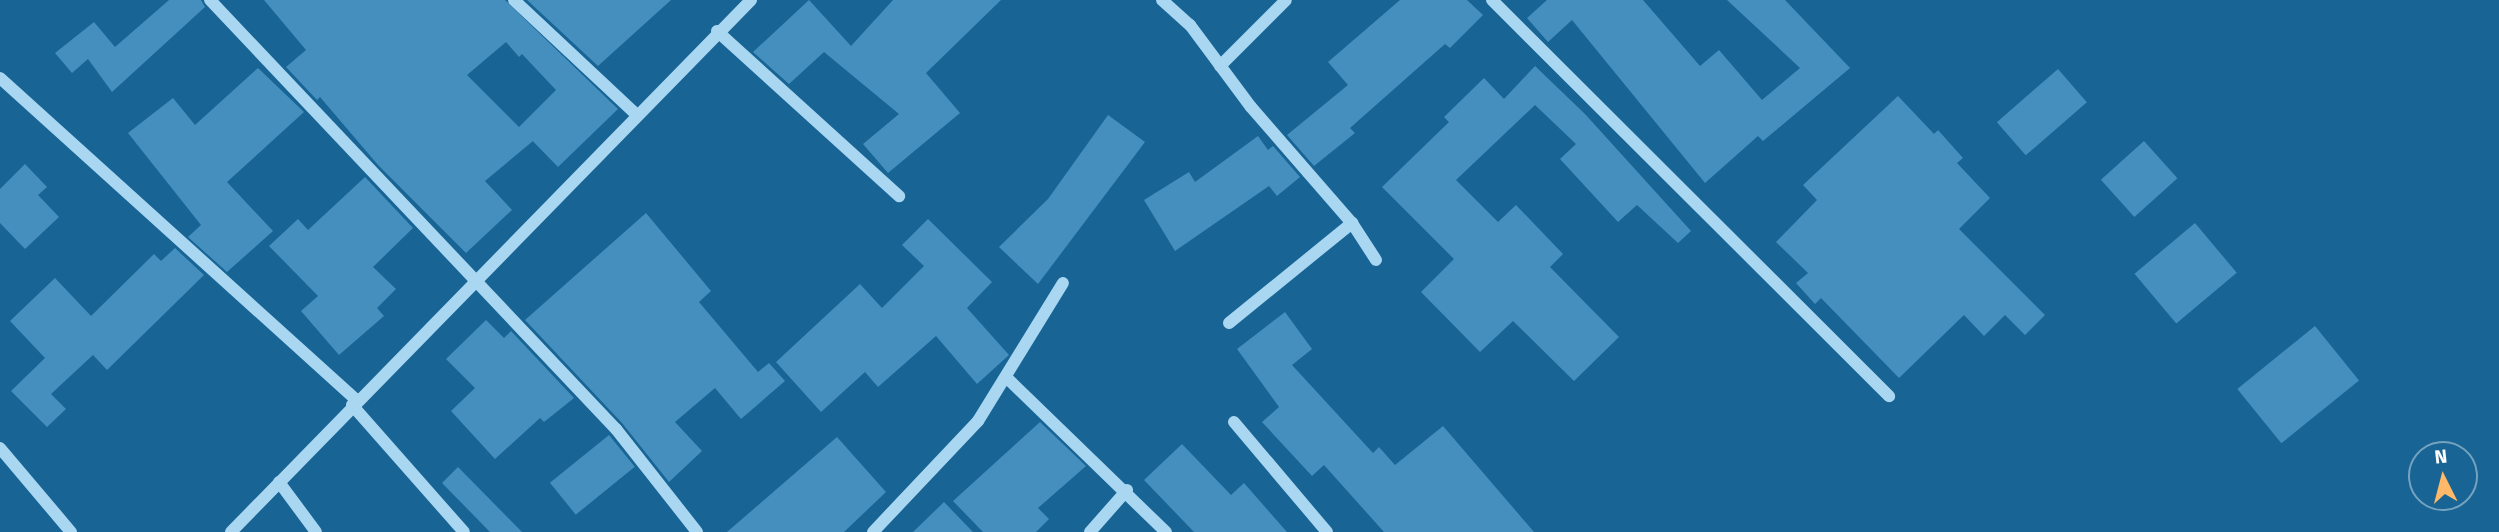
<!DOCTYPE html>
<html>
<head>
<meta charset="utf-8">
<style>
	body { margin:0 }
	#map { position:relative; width:2499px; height:532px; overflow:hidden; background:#176495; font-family:"Fira Sans",sans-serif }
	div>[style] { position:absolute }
	.building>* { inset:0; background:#448fbe; transform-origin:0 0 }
	.minor>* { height:12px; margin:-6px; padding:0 6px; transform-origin:6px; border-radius:6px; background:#a9d6f1 }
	span { translate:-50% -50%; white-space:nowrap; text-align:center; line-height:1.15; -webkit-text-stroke:5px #176495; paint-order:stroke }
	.north { position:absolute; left:2408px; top:441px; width:70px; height:70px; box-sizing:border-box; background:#176495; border:2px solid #74a2bf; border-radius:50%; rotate:354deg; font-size:19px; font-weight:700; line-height:28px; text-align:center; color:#fff }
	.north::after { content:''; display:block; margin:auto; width:24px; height:32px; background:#ffb968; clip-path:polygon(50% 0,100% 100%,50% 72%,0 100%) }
</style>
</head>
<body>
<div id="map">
	<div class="building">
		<i style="clip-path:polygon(169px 0,201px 0,205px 7px,112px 92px,88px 59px,72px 73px,55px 53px,94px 22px,115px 47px)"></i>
		<i style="clip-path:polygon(264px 0,505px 0,618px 109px,558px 167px,519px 127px,556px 90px,522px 54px,519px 57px,506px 42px,467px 75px,533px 141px,485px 181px,512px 210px,466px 253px,378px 165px,320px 97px,317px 100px,286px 67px,306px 50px)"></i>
		<i style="clip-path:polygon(527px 0,671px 0,598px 66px)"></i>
		<i style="clip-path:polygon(809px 0,851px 46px,893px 0,1001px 0,926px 73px,960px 113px,888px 173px,863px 144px,899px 114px,824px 52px,789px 84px,753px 52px)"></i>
		<i style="clip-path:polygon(1400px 0,1467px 0,1483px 15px,1450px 48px,1445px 44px,1350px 128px,1355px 133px,1314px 166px,1287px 135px,1348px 85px,1328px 62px)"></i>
		<i style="clip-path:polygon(1547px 0,1643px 0,1700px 66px,1719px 50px,1762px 100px,1800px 68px,1727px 0,1785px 0,1850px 68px,1763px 141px,1758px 136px,1705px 183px,1572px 20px,1548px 42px,1527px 18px)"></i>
		<i style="clip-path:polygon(1535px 66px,1585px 114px,1691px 231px,1678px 243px,1637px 205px,1618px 222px,1560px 159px,1576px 144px,1535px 105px,1456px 180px,1498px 222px,1516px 205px,1563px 254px,1550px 267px,1619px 337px,1574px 381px,1513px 321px,1480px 352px,1421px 292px,1454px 259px,1382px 187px,1449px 122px,1444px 117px,1484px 78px,1504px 99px)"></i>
		<i style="clip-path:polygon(258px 68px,304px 112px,227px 182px,273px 231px,227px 272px,188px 237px,201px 225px,128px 133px,173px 98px,195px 125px)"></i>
		<i style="left:2058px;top:69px;width:44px;height:81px;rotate:49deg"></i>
		<i style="clip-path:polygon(1898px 96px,1934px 134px,1938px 130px,1963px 158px,1957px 163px,1990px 198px,1959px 229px,2045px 315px,2025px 335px,2005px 315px,1984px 336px,1964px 315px,1899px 378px,1821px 298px,1815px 304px,1796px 283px,1808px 273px,1776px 242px,1817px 200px,1803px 185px)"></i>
		<i style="clip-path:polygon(1108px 115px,1145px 142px,1038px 284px,999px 247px,1048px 199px)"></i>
		<i style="clip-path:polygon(1258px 136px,1268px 150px,1273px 146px,1300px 177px,1277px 196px,1269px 186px,1175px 251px,1144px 200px,1189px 172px,1195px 182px)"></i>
		<i style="left:2144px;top:141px;width:50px;height:58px;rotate:48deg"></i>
		<i style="clip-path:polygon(25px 164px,47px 187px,38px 195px,59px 217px,25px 249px,0 223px,0 189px)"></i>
		<i style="clip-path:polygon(365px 177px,413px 228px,373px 267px,396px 289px,377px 308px,384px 316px,339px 355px,301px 311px,318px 296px,269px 246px,298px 219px,308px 230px)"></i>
		<i style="clip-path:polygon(646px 213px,711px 291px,699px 302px,758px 372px,769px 363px,785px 381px,741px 419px,715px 388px,675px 422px,702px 451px,669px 482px,622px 423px,525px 320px)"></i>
		<i style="clip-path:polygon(928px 219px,992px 282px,967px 308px,1009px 355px,977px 384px,936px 336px,878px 387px,865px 372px,821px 412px,776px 362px,860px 284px,882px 308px,924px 266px,902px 245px)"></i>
		<i style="left:2195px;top:223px;width:65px;height:79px;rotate:50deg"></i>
		<i style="clip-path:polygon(175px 248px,204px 275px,107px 370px,93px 355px,51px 394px,66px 409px,47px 427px,11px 391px,45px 358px,10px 321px,55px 278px,91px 316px,154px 254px,161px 261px)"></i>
		<i style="clip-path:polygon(1285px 312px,1312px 349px,1292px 365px,1373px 453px,1379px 447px,1395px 465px,1443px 426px,1534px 532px,1384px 532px,1324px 465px,1312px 476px,1262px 422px,1279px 407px,1237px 349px)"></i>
		<i style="clip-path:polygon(486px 320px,504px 338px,511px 331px,574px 398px,544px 422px,540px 418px,495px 459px,451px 411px,475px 388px,446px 359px)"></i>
		<i style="left:2315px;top:326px;width:70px;height:100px;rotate:51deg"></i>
		<i style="clip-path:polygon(1040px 422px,1086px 466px,1038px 508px,1049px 519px,1036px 532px,983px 532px,953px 501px)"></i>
		<i style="left:609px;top:435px;width:41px;height:76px;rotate:51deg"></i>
		<i style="clip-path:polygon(837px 437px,886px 492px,844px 532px,727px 532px)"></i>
		<i style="clip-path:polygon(1182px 444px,1231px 495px,1244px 483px,1287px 532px,1194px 532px,1144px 480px)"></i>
		<i style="clip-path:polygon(458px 467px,522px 532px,490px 532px,442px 483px)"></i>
		<i style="clip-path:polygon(944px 502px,973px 532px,913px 532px)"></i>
	</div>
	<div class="minor">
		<i style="left:210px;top:0;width:591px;rotate:46.58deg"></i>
		<i style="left:616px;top:429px;width:131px;rotate:51.8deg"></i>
		<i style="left:514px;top:0;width:167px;rotate:43.1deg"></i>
		<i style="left:1162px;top:0;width:38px;rotate:42deg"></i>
		<i style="left:1190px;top:25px;width:102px;rotate:53.4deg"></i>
		<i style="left:1251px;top:107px;width:154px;rotate:49deg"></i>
		<i style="left:1352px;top:223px;width:44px;rotate:57deg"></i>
		<i style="left:1492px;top:0;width:561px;rotate:44.93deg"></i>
		<i style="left:717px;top:31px;width:246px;rotate:42.2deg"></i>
		<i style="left:1220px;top:66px;width:93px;rotate:-45deg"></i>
		<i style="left:0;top:78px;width:481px;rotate:42.1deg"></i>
		<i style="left:1229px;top:323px;width:159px;rotate:-39.1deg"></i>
		<i style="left:1008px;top:379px;width:220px;rotate:44.1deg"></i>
		<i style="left:352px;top:405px;width:169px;rotate:48.6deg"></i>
		<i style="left:1234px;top:422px;width:144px;rotate:49.8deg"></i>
		<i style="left:0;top:448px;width:110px;rotate:49.8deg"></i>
		<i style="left:279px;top:482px;width:62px;rotate:53.5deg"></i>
		<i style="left:231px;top:532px;width:744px;rotate:-45.65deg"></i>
		<i style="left:873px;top:532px;width:153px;rotate:-46.6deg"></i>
		<i style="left:978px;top:421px;width:162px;rotate:-58.4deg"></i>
		<i style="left:1090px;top:532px;width:56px;rotate:-48.6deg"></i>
	</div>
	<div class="north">N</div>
</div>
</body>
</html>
